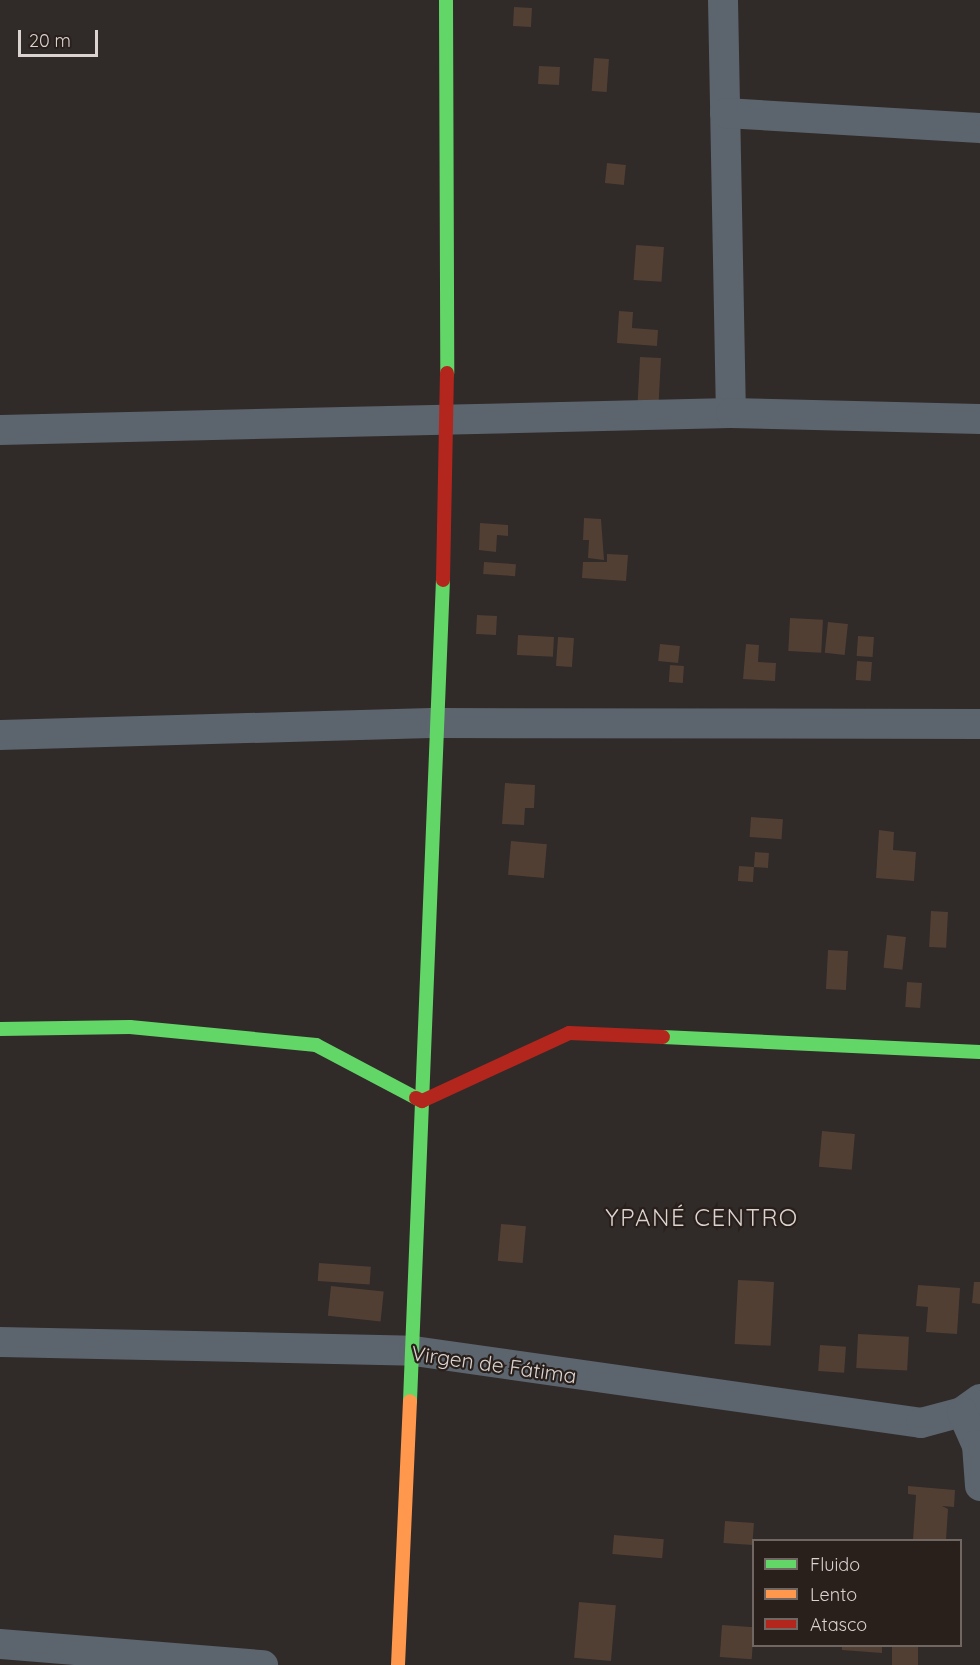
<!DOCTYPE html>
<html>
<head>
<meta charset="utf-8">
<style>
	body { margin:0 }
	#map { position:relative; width:980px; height:1665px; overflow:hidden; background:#302a28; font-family:Quicksand,sans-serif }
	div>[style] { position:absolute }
	.building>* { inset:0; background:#513f34; transform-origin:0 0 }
	.street>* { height:30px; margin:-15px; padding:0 15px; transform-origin:15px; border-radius:15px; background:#5c646e }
	.fast>* { height:14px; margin:-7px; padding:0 7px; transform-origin:7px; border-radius:7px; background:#63d668 }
	.slow>* { height:14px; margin:-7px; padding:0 7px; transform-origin:7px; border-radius:7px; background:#ff974d }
	.jam>* { height:14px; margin:-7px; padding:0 7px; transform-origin:7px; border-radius:7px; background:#b3261e }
	span { translate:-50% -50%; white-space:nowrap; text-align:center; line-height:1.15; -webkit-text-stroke:4.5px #291f1b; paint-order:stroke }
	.street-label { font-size:21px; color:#dad3d0 }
	.quarter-label { font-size:24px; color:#dad3d0; letter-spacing:1.5px }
	.legend { position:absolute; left:752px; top:1539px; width:210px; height:108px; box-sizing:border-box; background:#291f1b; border:2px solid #706763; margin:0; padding:8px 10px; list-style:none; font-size:18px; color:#dad3d0 }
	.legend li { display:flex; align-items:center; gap:12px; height:30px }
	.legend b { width:30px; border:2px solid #706763 }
	.scale { position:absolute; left:18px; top:30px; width:80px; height:27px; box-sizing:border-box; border:3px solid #dad3d0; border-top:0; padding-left:8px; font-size:18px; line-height:21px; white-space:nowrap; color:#dad3d0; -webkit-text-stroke:4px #291f1b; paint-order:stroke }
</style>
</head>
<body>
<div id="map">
	<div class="building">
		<i style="left:514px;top:7px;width:18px;height:19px;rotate:3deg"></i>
		<i style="left:594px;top:58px;width:15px;height:33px;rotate:4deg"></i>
		<i style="left:539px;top:66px;width:21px;height:18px;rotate:3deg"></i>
		<i style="left:607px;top:163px;width:19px;height:20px;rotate:6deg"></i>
		<i style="left:636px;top:245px;width:28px;height:35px;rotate:4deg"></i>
		<i style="clip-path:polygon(619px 311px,633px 312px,632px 328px,658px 330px,657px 346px,617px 343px)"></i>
		<i style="left:640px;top:357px;width:21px;height:47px;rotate:3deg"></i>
		<i style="clip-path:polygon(584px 518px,601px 519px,604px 560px,588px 558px,589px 540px,583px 540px)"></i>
		<i style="clip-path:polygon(480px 523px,508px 525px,508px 536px,497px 535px,496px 552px,479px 550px)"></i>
		<i style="clip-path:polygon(607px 554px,628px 555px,626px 581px,582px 578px,583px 562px,607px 562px)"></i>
		<i style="left:484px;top:562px;width:32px;height:12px;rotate:4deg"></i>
		<i style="left:477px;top:615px;width:20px;height:19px;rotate:3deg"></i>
		<i style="left:790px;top:618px;width:33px;height:33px;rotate:3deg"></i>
		<i style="left:828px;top:622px;width:20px;height:31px;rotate:6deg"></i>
		<i style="left:518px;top:635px;width:36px;height:20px;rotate:3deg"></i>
		<i style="left:858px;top:636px;width:16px;height:20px;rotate:4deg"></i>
		<i style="left:558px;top:637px;width:16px;height:29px;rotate:4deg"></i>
		<i style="left:660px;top:644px;width:20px;height:17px;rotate:6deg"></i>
		<i style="clip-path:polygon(746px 644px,759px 645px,758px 662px,776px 663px,775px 681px,743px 679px)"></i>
		<i style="left:857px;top:661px;width:15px;height:19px;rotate:4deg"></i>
		<i style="left:670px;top:665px;width:14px;height:17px;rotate:4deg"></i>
		<i style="clip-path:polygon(505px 783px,535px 785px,534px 808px,525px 808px,524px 825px,502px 824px)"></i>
		<i style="left:751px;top:817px;width:32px;height:20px;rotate:4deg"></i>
		<i style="clip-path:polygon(879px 830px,894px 832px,893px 850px,916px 852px,914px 881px,876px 878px)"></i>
		<i style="left:511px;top:841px;width:36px;height:34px;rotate:5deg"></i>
		<i style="left:755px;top:852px;width:14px;height:15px;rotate:4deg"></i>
		<i style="left:739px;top:866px;width:15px;height:15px;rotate:4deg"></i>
		<i style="left:931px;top:911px;width:17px;height:36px;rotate:3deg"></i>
		<i style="left:887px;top:935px;width:19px;height:33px;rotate:6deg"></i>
		<i style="left:828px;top:950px;width:20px;height:39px;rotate:3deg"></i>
		<i style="left:907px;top:982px;width:15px;height:25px;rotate:4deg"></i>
		<i style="left:822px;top:1131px;width:33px;height:36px;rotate:5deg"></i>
		<i style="left:501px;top:1224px;width:25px;height:37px;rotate:5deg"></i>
		<i style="left:319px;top:1263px;width:52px;height:18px;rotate:4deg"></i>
		<i style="left:738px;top:1280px;width:36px;height:64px;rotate:3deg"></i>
		<i style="clip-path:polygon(974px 1282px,980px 1282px,980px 1304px,972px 1303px)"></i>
		<i style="clip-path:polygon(918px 1285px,960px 1288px,957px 1334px,926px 1332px,928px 1307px,916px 1306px)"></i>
		<i style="left:331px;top:1286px;width:53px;height:30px;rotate:6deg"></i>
		<i style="left:858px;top:1334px;width:51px;height:34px;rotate:3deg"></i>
		<i style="left:820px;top:1345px;width:26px;height:26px;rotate:4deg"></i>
		<i style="clip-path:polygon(908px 1486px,955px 1490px,954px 1507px,942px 1506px,948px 1509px,946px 1540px,913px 1540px,916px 1495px,908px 1494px)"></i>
		<i style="left:725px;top:1521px;width:29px;height:22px;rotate:4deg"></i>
		<i style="left:614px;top:1535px;width:50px;height:19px;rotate:5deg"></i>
		<i style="left:579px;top:1602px;width:37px;height:56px;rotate:5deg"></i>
		<i style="left:722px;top:1625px;width:32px;height:32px;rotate:4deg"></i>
		<i style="clip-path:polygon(842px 1646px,882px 1646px,882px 1653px,842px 1650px)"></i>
		<i style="left:892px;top:1646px;width:26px;height:19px"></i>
	</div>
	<div class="street">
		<i style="left:723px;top:0;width:413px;rotate:88.9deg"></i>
		<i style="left:725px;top:113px;width:255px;rotate:3.4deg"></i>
		<i style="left:0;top:430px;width:731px;rotate:-1.33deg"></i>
		<i style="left:731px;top:413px;width:249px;rotate:1.4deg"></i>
		<i style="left:0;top:735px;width:440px;rotate:-1.6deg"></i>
		<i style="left:440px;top:723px;width:540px;rotate:0.11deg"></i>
		<i style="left:0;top:1342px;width:414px;rotate:1.2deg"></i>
		<i style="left:414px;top:1351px;width:512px;rotate:8.08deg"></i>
		<i style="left:921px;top:1423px;width:42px;rotate:-15deg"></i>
		<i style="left:962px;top:1412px;width:22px;rotate:-36deg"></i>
		<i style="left:962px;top:1412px;width:36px;rotate:66deg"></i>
		<i style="left:977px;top:1445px;width:41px;rotate:85.8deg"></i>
		<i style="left:0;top:1644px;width:264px;rotate:4.6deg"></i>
	</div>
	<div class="fast">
		<i style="left:446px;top:0;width:373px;rotate:89.8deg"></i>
		<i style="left:0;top:1029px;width:130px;rotate:-0.9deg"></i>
		<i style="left:130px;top:1027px;width:187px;rotate:5.5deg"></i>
		<i style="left:316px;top:1045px;width:113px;rotate:27.9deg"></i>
		<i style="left:663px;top:1037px;width:317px;rotate:2.7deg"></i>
		<i style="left:410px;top:1401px;width:822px;rotate:-87.7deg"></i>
	</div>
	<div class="slow">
		<i style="left:398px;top:1665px;width:264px;rotate:-87.4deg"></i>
	</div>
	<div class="jam">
		<i style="left:443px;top:580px;width:207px;rotate:-88.9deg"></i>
		<i style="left:416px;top:1098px;width:7px;rotate:27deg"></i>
		<i style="left:422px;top:1101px;width:162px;rotate:-24.8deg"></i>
		<i style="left:569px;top:1033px;width:94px;rotate:2.4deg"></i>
	</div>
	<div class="street-label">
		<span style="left:494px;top:1364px;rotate:8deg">Virgen de Fátima</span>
	</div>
	<div class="quarter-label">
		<span style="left:702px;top:1218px">YPANÉ CENTRO</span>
	</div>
	<ul class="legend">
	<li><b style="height:8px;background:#63d668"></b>Fluido</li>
	<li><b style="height:8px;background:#ff974d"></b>Lento</li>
	<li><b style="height:8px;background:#b3261e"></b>Atasco</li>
	</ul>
	<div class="scale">20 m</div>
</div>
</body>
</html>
